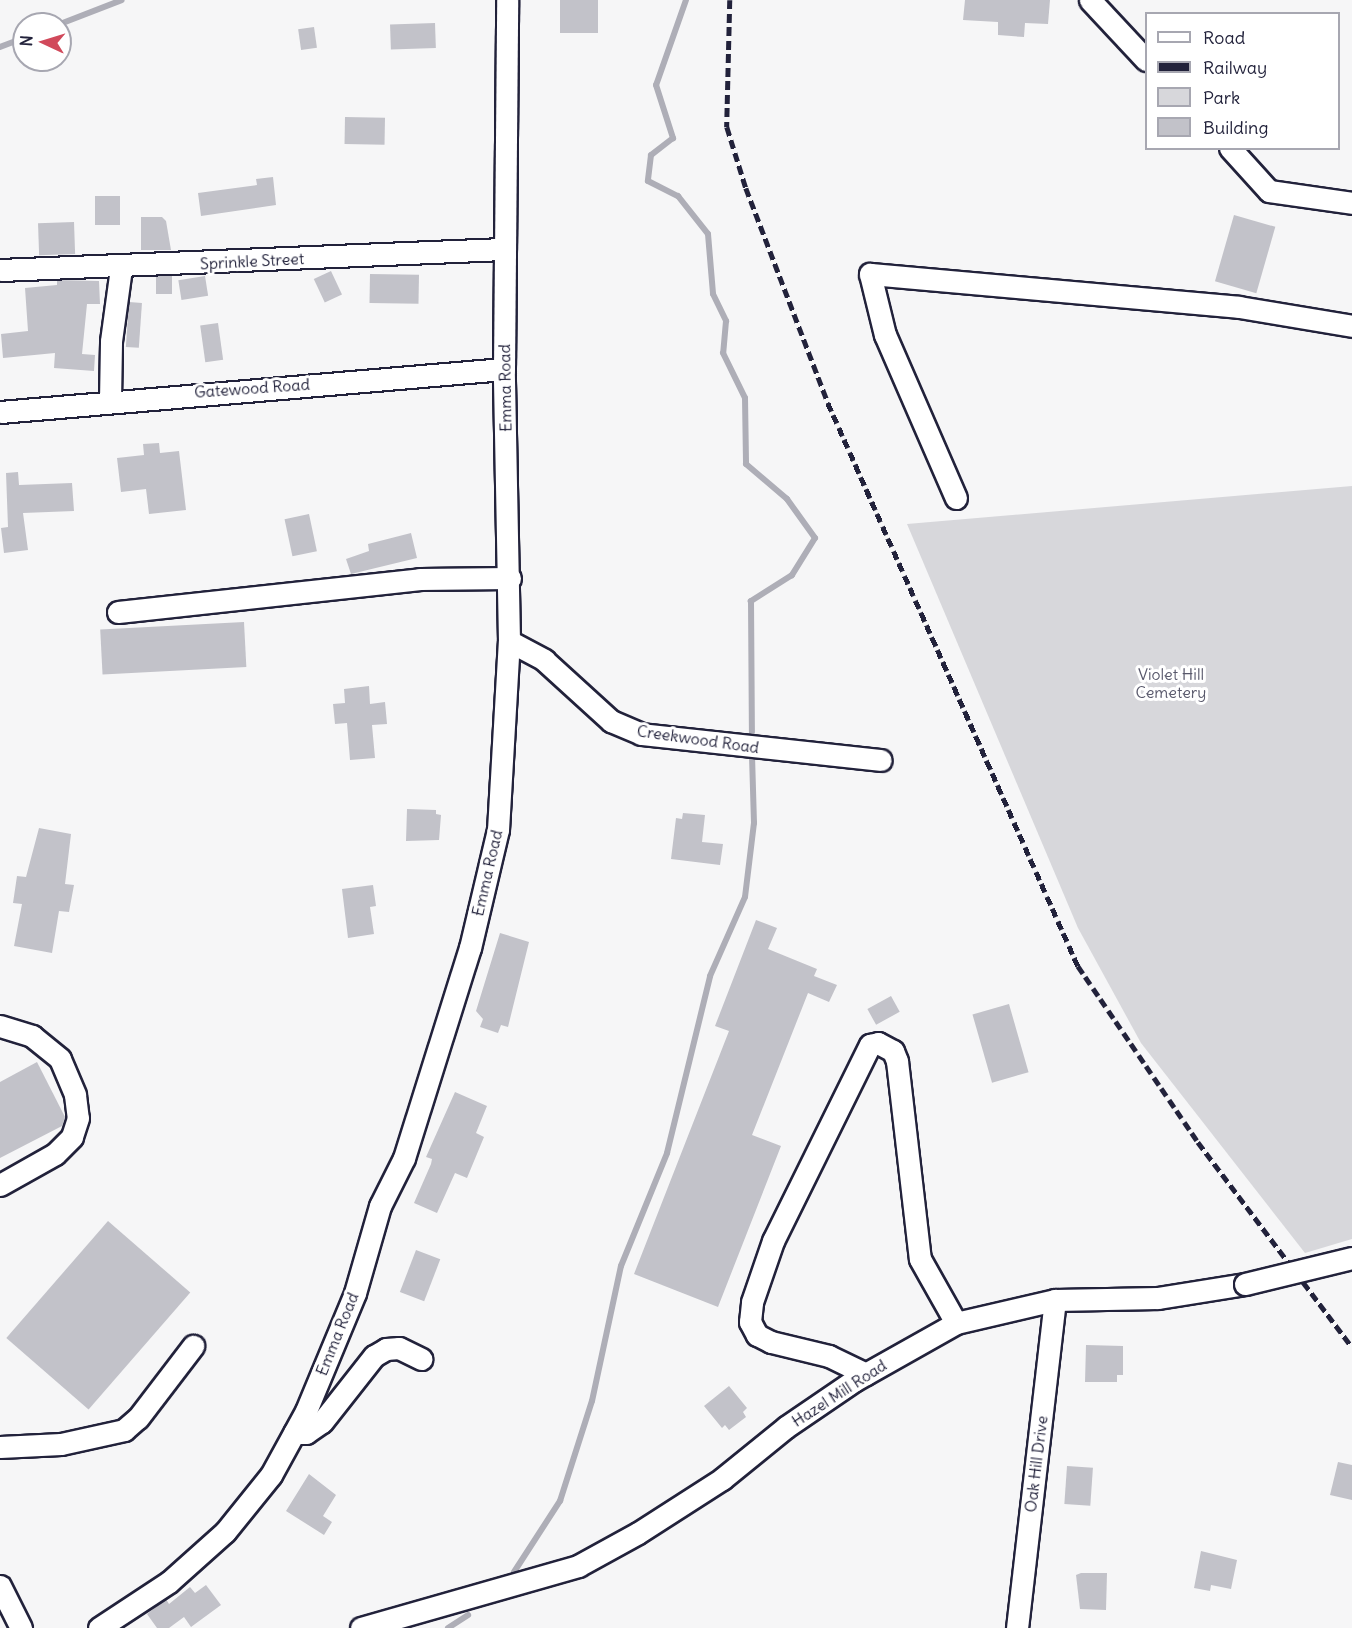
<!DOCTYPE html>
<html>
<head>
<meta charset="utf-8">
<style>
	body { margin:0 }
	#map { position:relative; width:1352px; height:1628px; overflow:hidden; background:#f6f6f7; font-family:Delius,sans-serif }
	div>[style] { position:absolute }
	.green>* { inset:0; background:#d7d7db }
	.stream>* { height:6px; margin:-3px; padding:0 3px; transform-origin:3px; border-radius:3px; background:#aeaeb7 }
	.building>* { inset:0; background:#c2c2c9; transform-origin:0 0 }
	.roads { filter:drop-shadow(2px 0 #22223b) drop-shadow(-2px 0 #22223b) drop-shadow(0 2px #22223b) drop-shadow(0 -2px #22223b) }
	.minor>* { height:21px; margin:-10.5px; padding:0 10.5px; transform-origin:10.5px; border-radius:10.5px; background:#fff }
	.rail>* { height:4.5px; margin-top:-2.25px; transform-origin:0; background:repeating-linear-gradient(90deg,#22223b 0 9px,transparent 0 13.5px) }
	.bridges { filter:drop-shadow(2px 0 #22223b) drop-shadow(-2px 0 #22223b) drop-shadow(0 2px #22223b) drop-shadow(0 -2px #22223b) }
	.minor-bridge>* { height:21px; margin:-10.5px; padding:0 10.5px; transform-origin:10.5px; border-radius:10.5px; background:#fff }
	span { translate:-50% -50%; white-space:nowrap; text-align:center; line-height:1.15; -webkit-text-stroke:6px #fff; paint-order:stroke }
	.street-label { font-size:16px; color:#22223b }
	.park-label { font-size:16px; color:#58586b }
	.legend { position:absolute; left:1145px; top:12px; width:195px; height:138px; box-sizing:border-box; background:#fff; border:2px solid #a7a7b1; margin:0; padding:8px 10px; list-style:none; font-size:18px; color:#22223b }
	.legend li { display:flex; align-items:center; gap:12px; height:30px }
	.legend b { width:30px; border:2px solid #a7a7b1 }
	.north { position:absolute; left:12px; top:12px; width:60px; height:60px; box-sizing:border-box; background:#fff; border:2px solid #a7a7b1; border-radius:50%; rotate:274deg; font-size:16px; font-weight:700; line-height:24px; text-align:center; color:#22223b }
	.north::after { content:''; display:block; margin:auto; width:21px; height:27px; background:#d1495b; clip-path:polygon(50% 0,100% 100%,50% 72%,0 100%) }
</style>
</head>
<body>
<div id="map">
	<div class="green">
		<i style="clip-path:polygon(1352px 486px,1352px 1239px,1305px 1253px,1141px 1043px,1078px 928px,907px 524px)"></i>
	</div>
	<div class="stream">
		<i style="left:686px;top:0;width:90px;rotate:109.4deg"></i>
		<i style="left:656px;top:85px;width:56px;rotate:72.2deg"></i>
		<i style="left:673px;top:138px;width:28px;rotate:142deg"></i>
		<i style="left:651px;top:155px;width:26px;rotate:97deg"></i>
		<i style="left:648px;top:181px;width:34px;rotate:27deg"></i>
		<i style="left:678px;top:196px;width:48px;rotate:51.7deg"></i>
		<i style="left:708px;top:234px;width:60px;rotate:85.2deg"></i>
		<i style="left:713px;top:294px;width:30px;rotate:64deg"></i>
		<i style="left:726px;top:321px;width:32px;rotate:95deg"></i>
		<i style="left:723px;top:353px;width:50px;rotate:63.9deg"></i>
		<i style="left:745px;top:398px;width:66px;rotate:89.1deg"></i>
		<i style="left:746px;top:464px;width:54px;rotate:40.5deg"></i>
		<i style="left:787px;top:499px;width:48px;rotate:54.3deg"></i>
		<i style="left:815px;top:538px;width:44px;rotate:121.9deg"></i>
		<i style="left:792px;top:575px;width:49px;rotate:147.6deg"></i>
		<i style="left:751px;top:601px;width:131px;rotate:89.6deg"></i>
		<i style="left:60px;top:24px;width:66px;rotate:-21.2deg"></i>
		<i style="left:0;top:47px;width:26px;rotate:-21deg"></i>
		<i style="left:514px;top:1572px;width:85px;rotate:-57.1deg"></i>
		<i style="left:560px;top:1501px;width:105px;rotate:-72.3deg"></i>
		<i style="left:592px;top:1401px;width:138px;rotate:-77.9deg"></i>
		<i style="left:621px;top:1266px;width:122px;rotate:-67.8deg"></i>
		<i style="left:667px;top:1153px;width:182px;rotate:-76.3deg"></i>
		<i style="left:710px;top:976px;width:86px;rotate:-66.1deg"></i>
		<i style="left:745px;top:897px;width:75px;rotate:-83.1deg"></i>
		<i style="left:754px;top:823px;width:67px;rotate:-91.7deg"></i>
		<i style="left:448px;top:1628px;width:24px;rotate:-33deg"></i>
	</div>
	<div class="building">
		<i style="left:560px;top:0;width:38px;height:33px"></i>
		<i style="clip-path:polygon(965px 0,1050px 0,1048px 24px,1025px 23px,1024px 37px,998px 35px,998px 22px,963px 20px)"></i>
		<i style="left:435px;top:23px;width:25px;height:45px;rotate:88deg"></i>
		<i style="left:314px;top:27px;width:21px;height:16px;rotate:82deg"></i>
		<i style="left:345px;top:117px;width:40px;height:27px;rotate:1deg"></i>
		<i style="clip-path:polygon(273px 177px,276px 205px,201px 216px,198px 193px,257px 185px,256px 179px)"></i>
		<i style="left:95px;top:196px;width:25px;height:29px"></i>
		<i style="left:1234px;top:215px;width:43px;height:69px;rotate:16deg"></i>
		<i style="clip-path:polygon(141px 217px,162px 217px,166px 221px,171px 250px,141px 250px)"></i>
		<i style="left:74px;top:222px;width:32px;height:36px;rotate:88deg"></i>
		<i style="left:331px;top:271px;width:26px;height:19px;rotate:65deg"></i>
		<i style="left:370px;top:274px;width:49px;height:29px;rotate:1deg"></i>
		<i style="left:156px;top:276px;width:16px;height:18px"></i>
		<i style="left:205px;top:276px;width:20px;height:27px;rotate:81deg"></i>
		<i style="clip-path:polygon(57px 280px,99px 281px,100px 304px,87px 304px,82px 354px,95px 355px,94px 371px,54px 368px,55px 353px,3px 358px,1px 334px,28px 331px,25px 288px,57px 285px)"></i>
		<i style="left:129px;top:302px;width:13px;height:45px;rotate:4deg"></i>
		<i style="left:218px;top:323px;width:37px;height:18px;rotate:82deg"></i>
		<i style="clip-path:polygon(159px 443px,160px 453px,179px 451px,186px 510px,149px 514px,146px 489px,121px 492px,117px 458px,144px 455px,143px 444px)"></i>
		<i style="clip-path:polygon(18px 472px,19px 485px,72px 483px,74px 511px,23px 513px,28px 550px,4px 553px,1px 528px,8px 527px,6px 473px)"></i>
		<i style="left:309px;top:514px;width:38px;height:25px;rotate:78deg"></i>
		<i style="clip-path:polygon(411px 533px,417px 558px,351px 574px,346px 559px,369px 551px,368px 544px)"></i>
		<i style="left:244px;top:622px;width:45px;height:144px;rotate:87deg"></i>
		<i style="clip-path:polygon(369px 686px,370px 704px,385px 702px,387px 724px,372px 725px,375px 758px,350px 760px,347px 723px,335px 724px,333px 704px,345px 703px,344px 689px)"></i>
		<i style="clip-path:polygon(407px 809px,436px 810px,436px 814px,441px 815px,439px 840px,406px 841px)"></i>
		<i style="clip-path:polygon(683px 813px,705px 815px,702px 842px,723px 844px,720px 865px,671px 859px,676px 818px,682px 819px)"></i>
		<i style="clip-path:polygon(39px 828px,71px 834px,65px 884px,74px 885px,69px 912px,59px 911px,52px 953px,14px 946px,22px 904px,13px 903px,17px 876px,26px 877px)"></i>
		<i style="clip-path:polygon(373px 885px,376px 906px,370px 907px,374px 934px,348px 938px,342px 889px)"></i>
		<i style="clip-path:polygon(756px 920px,777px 928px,768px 949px,817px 969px,814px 976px,837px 985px,829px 1002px,808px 993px,752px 1135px,781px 1146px,718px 1307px,634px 1274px,729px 1031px,715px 1026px)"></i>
		<i style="clip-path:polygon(500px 933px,529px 942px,508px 1027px,501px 1025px,498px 1033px,480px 1027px,483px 1019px,476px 1011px)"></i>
		<i style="left:891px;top:996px;width:18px;height:27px;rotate:61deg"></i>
		<i style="left:1009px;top:1004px;width:71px;height:38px;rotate:74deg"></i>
		<i style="clip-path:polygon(37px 1062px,65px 1117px,62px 1126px,0 1158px,0 1082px)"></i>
		<i style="clip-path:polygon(455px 1092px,487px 1106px,476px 1133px,484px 1137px,467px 1178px,455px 1173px,437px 1213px,414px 1203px,431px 1164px,432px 1159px,426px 1157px)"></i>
		<i style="left:108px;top:1221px;width:109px;height:155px;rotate:41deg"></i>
		<i style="left:416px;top:1250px;width:26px;height:45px;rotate:21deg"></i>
		<i style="clip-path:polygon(1086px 1345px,1123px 1346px,1123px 1375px,1117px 1375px,1117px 1382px,1085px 1382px)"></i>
		<i style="clip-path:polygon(729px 1386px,747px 1408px,743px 1412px,746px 1417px,729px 1430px,725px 1425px,722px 1428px,704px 1406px)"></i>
		<i style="clip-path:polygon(1338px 1462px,1352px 1465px,1352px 1500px,1330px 1495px)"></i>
		<i style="left:1067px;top:1466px;width:26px;height:38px;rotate:4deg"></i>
		<i style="clip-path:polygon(309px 1474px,336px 1495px,323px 1516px,332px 1522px,324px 1535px,286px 1511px)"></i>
		<i style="clip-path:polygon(1201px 1551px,1237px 1560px,1231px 1589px,1211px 1585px,1210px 1591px,1194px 1588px)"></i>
		<i style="clip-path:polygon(1081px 1573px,1107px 1573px,1106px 1610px,1080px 1609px,1076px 1575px)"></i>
		<i style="clip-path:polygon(206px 1585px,221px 1605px,191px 1627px,184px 1617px,169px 1628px,157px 1628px,147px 1614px,166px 1599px,169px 1604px,190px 1587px,195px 1593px)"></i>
	</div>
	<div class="roads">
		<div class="minor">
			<i style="left:1090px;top:0;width:82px;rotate:47deg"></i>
			<i style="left:1230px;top:148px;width:58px;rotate:47.8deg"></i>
			<i style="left:1269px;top:191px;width:84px;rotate:8.2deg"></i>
			<i style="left:0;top:270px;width:504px;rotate:-2.39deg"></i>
			<i style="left:110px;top:400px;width:59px;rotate:-89deg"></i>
			<i style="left:111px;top:341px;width:74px;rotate:-82.2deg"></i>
			<i style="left:0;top:412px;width:506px;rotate:-4.88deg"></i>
			<i style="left:956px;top:498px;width:178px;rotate:-113.5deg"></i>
			<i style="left:885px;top:335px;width:63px;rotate:-103.8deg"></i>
			<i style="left:870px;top:274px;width:370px;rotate:5.1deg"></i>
			<i style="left:1239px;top:307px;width:115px;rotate:9.5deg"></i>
			<i style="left:118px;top:612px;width:304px;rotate:-6.2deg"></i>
			<i style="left:420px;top:579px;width:90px;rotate:-0.6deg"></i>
			<i style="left:509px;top:641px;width:40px;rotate:28deg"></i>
			<i style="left:544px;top:660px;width:91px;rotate:42.3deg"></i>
			<i style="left:611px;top:721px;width:33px;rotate:23deg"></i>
			<i style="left:641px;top:734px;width:241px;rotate:6.2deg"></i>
			<i style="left:0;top:1026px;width:34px;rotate:17deg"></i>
			<i style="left:32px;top:1036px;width:36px;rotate:39deg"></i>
			<i style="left:60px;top:1059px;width:39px;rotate:67deg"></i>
			<i style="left:75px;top:1095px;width:23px;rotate:83deg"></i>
			<i style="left:78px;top:1118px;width:20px;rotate:108deg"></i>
			<i style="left:72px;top:1137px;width:24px;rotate:135deg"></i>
			<i style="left:55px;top:1154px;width:63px;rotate:150.6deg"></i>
			<i style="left:866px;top:1374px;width:41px;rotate:-154.1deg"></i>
			<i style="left:829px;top:1356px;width:60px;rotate:-166.4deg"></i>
			<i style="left:771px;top:1342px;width:16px;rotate:-153deg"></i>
			<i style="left:757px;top:1335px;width:15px;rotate:-118deg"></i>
			<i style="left:750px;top:1322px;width:20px;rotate:-84deg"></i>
			<i style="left:752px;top:1302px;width:65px;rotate:-71deg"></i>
			<i style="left:773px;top:1241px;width:219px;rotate:-63.7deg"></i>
			<i style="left:870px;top:1045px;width:8px;rotate:-14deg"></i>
			<i style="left:878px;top:1043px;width:17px;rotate:28deg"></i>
			<i style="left:893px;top:1051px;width:11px;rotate:68deg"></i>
			<i style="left:897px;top:1061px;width:199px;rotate:83.4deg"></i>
			<i style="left:920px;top:1259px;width:73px;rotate:60.6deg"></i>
			<i style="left:294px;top:1433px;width:12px"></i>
			<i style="left:306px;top:1433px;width:19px;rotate:-35deg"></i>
			<i style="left:322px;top:1422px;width:84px;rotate:-51.8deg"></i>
			<i style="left:374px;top:1356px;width:14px;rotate:-30deg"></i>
			<i style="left:386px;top:1349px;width:13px;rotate:-4deg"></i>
			<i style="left:399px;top:1348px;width:25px;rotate:26deg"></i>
			<i style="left:0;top:1447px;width:61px;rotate:-2.8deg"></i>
			<i style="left:61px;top:1444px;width:65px;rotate:-12.5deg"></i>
			<i style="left:124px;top:1430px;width:18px;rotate:-41deg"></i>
			<i style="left:138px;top:1418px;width:91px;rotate:-52.6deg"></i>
			<i style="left:0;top:1586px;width:47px;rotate:63.4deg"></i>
			<i style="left:99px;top:1628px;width:84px;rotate:-33.3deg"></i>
			<i style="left:169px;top:1582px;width:75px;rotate:-41.8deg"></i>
			<i style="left:225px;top:1532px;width:73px;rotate:-51.1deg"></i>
			<i style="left:271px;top:1475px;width:73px;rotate:-61.3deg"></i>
			<i style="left:306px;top:1411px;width:128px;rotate:-67.4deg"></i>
			<i style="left:355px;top:1293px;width:91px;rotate:-74deg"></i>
			<i style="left:380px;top:1206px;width:54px;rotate:-63.4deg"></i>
			<i style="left:404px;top:1158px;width:220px;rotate:-72.6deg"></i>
			<i style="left:470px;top:948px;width:121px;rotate:-76.7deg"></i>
			<i style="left:498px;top:830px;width:189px;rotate:-86.7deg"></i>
			<i style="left:509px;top:641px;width:272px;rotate:-91.1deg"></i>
			<i style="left:504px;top:369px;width:369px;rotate:-89.5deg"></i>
			<i style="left:361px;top:1628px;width:226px;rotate:-15.9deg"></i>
			<i style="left:578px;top:1566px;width:68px;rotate:-28.8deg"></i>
			<i style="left:638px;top:1533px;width:100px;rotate:-32.7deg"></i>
			<i style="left:722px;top:1479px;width:82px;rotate:-39.1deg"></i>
			<i style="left:786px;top:1427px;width:83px;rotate:-34.3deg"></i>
			<i style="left:855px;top:1380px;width:116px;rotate:-29.4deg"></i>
			<i style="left:956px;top:1323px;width:102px;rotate:-13.1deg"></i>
			<i style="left:1055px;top:1300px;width:103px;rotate:-1.1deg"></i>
			<i style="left:1158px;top:1298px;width:88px;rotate:-9.1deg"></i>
			<i style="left:1017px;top:1628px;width:330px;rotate:-83.4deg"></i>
		</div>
	</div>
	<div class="rail">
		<i style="left:730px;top:0;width:127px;rotate:91.4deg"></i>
		<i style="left:727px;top:127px;width:64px;rotate:72.7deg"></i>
		<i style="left:746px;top:188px;width:230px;rotate:69.1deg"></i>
		<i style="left:828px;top:403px;width:616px;rotate:66.06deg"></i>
		<i style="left:1078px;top:966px;width:213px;rotate:55.7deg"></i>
		<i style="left:1198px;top:1142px;width:256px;rotate:53.1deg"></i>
	</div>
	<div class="bridges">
		<div class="minor-bridge">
			<i style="left:1245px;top:1284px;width:110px;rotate:-13.7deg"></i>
		</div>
	</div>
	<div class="street-label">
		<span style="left:252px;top:261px;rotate:-3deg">Sprinkle Street</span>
		<span style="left:252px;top:388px;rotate:-4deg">Gatewood Road</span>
		<span style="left:505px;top:388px;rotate:-91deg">Emma Road</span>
		<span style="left:698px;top:739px;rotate:8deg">Creekwood Road</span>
		<span style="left:487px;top:873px;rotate:-77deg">Emma Road</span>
		<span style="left:337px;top:1334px;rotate:-68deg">Emma Road</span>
		<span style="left:839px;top:1393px;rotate:-33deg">Hazel Mill Road</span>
		<span style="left:1036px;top:1464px;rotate:-83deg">Oak Hill Drive</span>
	</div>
	<div class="park-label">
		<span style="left:1171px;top:683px">Violet Hill<br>Cemetery</span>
	</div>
	<ul class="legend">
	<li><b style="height:8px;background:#fff"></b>Road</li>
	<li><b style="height:8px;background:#22223b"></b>Railway</li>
	<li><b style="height:16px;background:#d7d7db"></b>Park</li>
	<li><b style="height:16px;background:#c2c2c9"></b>Building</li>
	</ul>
	<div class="north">N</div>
</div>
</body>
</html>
